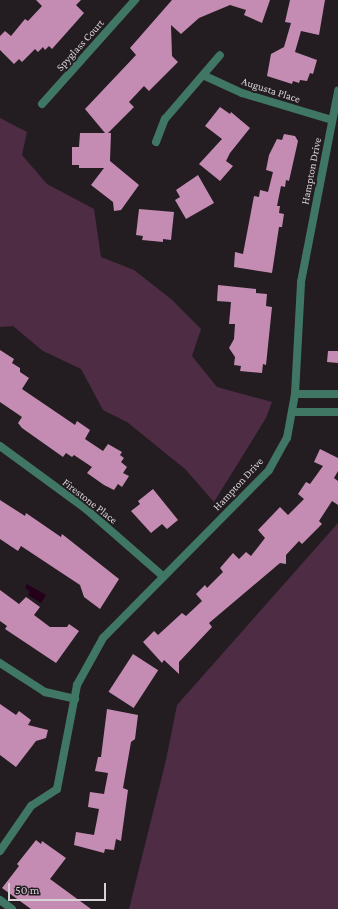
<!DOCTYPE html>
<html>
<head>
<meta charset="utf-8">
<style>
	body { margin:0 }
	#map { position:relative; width:338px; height:909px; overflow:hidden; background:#231c21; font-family:"Crimson Pro",serif }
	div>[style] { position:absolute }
	.green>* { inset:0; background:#4e2c44 }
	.water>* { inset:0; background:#24001b }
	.building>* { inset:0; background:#c48cb2; transform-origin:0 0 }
	.street>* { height:8px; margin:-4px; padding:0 4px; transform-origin:4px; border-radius:4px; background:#407664 }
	span { translate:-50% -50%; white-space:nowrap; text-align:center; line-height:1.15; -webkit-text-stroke:4px #231c21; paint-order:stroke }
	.street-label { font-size:11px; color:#d6d1d5 }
	.scale { position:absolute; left:8px; top:883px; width:98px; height:18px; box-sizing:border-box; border:2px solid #d6d1d5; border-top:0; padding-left:5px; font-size:12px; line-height:14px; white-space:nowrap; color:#d6d1d5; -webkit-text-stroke:3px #231c21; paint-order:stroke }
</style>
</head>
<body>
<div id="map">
	<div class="green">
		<i style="clip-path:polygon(0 118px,27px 132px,22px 155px,47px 184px,94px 209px,101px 257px,134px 270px,171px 299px,201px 329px,192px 356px,217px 387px,272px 402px,266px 418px,214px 502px,185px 469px,127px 422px,103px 410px,81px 369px,43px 351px,13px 326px,0 327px)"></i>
		<i style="clip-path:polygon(338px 523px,338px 909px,129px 909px,166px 760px,177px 705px)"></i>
	</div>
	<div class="water">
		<i style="clip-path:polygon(27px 584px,46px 595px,41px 603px,28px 595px,30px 592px,25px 588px)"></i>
	</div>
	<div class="building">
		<i style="clip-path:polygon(36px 0,81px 0,76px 5px,84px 13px,52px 49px,49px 46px,45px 50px,43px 47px,38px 52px,35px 49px,22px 62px,19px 59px,14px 64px,0 50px,0 36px,5px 31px,11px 36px,25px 19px,28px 21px,42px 6px)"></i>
		<i style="clip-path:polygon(172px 0,270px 0,262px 23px,244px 15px,246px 10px,230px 5px,199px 18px,181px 34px,171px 25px,172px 56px,178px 62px,149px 91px,144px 86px,129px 102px,134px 107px,108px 133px,111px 133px,110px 161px,139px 185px,121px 210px,114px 211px,113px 202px,91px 185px,104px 168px,79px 168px,79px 165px,72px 165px,72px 147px,79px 147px,80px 133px,105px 133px,85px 109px,136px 55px,130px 48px)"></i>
		<i style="clip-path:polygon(290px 0,325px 0,319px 35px,301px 31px,295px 52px,317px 60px,313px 74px,310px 73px,307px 81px,300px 80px,299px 83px,293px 81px,292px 84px,267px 76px,271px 54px,284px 47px,291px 23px,285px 22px)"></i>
		<i style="clip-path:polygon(220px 107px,230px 114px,231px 112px,250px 128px,230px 153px,226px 161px,233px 166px,220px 181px,199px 164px,222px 139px,205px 126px)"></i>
		<i style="clip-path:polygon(284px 134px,295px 136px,298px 141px,289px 181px,286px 180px,285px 187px,281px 186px,277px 206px,280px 206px,279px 213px,284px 214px,282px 227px,279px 227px,272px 273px,234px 267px,235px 252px,243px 254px,254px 196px,259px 197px,260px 190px,268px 192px,273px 172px,266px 170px,269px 155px,277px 139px,282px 140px)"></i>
		<i style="clip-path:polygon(198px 175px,214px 203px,186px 219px,175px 200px,180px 197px,176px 190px)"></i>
		<i style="clip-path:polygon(139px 209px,174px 212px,171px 240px,163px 239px,163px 242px,142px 240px,143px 236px,136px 235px)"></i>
		<i style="clip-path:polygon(218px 285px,256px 289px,256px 293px,267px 294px,266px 306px,272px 307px,266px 365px,263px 364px,262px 373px,240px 371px,241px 366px,234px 365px,235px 357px,229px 348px,234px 339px,235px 324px,229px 324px,231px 302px,217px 301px)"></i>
		<i style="clip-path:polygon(0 350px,14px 359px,12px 363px,20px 368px,20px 372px,29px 378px,22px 389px,75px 425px,77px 421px,90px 430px,85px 439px,103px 451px,108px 444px,122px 452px,120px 455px,124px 458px,121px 462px,127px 467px,123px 473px,129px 476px,122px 487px,118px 484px,114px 490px,104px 485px,87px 473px,92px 467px,74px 455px,72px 457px,66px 453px,63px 457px,22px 428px,18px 423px,22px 417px,0 402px)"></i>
		<i style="clip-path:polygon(328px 351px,338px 351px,338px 363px,327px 362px)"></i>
		<i style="clip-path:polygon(320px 449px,338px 458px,338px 471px,334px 478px,338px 481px,338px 505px,332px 501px,319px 521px,322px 524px,302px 544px,299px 541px,286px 555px,286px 564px,280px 563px,209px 623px,212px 627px,179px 662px,179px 674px,164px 660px,162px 663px,143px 642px,154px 631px,158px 635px,182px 613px,186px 616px,202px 601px,196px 594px,205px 585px,207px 588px,223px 572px,220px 568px,233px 553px,239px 559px,246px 552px,251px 556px,265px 538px,258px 530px,280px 507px,288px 515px,304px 499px,298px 494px,306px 482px,310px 484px,323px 466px,314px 462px)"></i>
		<i style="clip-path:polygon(153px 489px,178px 520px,167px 529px,162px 524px,151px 533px,131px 511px,140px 504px,138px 501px)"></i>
		<i style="clip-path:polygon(0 500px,25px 516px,26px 513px,61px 537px,62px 534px,119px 579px,100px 609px,84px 597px,80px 585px,21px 546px,18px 551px,0 539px)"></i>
		<i style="clip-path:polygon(0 590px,19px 604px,26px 597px,40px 607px,34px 615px,50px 627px,67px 627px,69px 624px,79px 631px,56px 663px,5px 629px,7px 626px,0 621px)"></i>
		<i style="left:133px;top:654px;width:30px;height:45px;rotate:33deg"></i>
		<i style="clip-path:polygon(0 704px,16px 715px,19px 711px,31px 720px,28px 725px,48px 730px,46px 738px,36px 741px,16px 767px,0 755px)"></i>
		<i style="clip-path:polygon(107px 709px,138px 715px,135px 739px,131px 742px,123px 788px,128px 790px,121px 841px,116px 839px,114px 850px,105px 849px,104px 853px,74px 845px,76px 832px,94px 835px,99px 809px,88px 807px,90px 792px,104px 794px,108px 773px,95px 771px,98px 757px,101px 757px)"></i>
		<i style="clip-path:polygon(36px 840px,41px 844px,42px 841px,66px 858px,50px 879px,91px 909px,31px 909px,2px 888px,19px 866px,17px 864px)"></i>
	</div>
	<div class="street">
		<i style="left:205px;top:76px;width:41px;rotate:24.7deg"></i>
		<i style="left:242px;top:93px;width:94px;rotate:16.7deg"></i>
		<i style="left:42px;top:104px;width:140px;rotate:-48.2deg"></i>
		<i style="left:156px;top:142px;width:25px;rotate:-69deg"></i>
		<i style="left:165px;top:119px;width:84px;rotate:-49.3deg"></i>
		<i style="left:295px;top:394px;width:43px"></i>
		<i style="left:292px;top:412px;width:46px"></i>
		<i style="left:0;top:446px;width:107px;rotate:36.2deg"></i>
		<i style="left:86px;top:509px;width:103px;rotate:41.1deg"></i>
		<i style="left:0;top:663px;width:54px;rotate:32.8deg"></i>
		<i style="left:45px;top:692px;width:31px;rotate:13deg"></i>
		<i style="left:0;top:851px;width:55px;rotate:-55.4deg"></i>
		<i style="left:31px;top:806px;width:31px;rotate:-33deg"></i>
		<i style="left:57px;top:789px;width:106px;rotate:-79.1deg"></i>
		<i style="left:77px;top:685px;width:54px;rotate:-61deg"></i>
		<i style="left:103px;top:638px;width:236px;rotate:-45.3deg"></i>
		<i style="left:269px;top:470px;width:37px;rotate:-61deg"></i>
		<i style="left:287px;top:438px;width:45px;rotate:-79.7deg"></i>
		<i style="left:295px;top:394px;width:112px;rotate:-86.9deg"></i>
		<i style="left:301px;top:282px;width:195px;rotate:-79deg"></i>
		<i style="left:0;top:900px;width:15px;rotate:37deg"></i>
	</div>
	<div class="street-label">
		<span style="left:80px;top:45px;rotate:-48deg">Spyglass Court</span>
		<span style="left:271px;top:90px;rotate:18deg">Augusta Place</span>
		<span style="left:311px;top:171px;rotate:-79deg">Hampton Drive</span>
		<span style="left:238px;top:484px;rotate:-47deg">Hampton Drive</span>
		<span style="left:90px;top:501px;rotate:38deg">Firestone Place</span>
	</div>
	<div class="scale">50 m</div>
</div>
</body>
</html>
